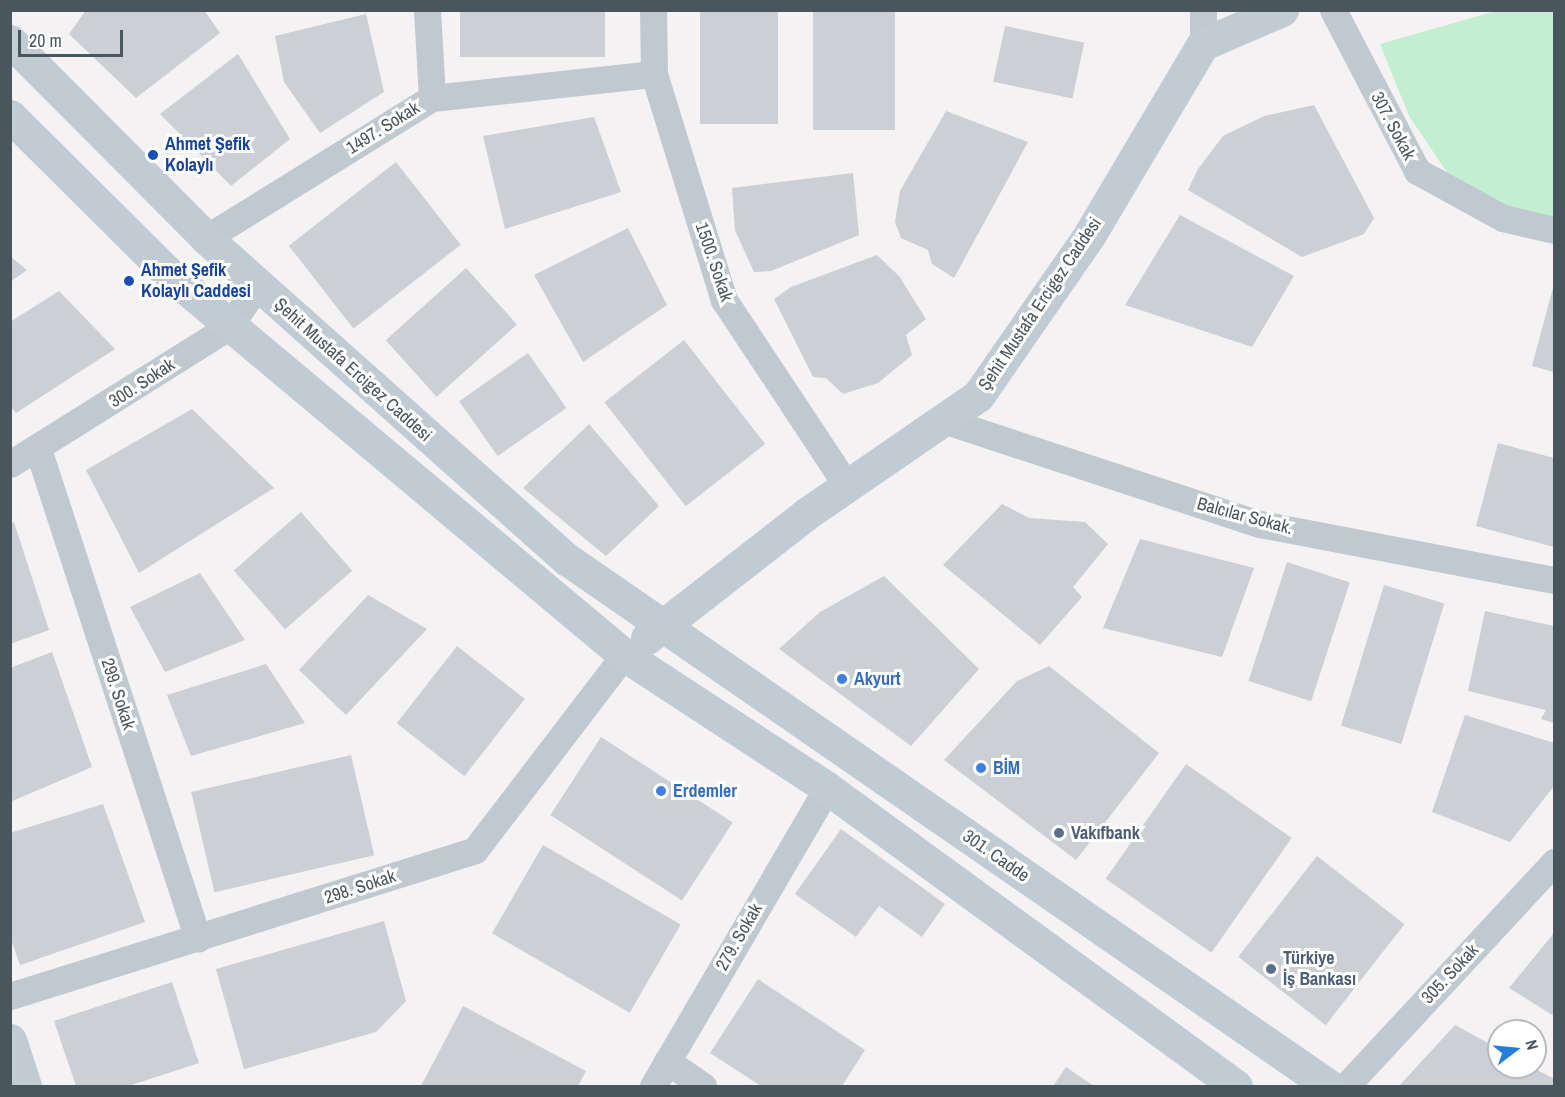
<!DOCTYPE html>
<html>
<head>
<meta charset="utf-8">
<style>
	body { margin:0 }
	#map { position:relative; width:1565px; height:1097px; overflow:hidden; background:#f4f2f2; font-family:"Archivo Narrow",sans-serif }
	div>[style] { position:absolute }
	.green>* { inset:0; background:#c3eed2 }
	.building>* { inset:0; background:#cccfd4; transform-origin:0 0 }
	.minor>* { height:27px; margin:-13.5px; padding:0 13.5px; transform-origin:13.5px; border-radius:13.5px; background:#c0c9cf }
	.secondary>* { height:33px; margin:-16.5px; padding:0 16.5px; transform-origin:16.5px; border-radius:16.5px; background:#c0cbd4 }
	.dots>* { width:16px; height:16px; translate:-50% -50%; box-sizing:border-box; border:3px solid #fff; border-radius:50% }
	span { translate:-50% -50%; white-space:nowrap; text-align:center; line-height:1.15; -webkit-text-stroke:6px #fff; paint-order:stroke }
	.street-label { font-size:18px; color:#4a565e }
	.transit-label { font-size:18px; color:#164399; font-weight:700 }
	.left { translate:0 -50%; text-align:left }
	.shop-label { font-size:18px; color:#366cbe; font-weight:700 }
	.service-label { font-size:18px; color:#4e5e75; font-weight:700 }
	.frame { position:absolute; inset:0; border:12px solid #4a565e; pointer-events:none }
	.north { position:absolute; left:1487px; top:1019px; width:60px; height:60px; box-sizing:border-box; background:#fff; border:2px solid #b7bbbf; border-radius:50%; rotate:74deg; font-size:16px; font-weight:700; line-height:24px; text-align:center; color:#4a565e }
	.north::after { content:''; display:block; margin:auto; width:21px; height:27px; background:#227ddd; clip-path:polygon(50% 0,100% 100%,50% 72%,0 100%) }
	.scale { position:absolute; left:18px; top:30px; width:105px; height:27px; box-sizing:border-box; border:3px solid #4a565e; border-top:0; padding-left:8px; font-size:18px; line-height:21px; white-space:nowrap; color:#4a565e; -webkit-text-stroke:4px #fff; paint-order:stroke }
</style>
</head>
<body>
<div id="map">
	<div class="green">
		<i style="clip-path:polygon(1496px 11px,1554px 11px,1554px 230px,1474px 212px,1409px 116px,1380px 44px)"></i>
	</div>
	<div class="building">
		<i style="clip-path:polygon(86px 10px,204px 10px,220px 33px,136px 98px,69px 34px)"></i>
		<i style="left:460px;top:10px;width:145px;height:47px"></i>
		<i style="left:700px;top:10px;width:78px;height:114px"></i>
		<i style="left:813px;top:10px;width:82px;height:120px"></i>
		<i style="clip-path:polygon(366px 14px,384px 92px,320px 133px,284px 82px,275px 36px)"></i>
		<i style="left:1005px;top:26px;width:81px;height:57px;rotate:12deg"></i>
		<i style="clip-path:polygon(238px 54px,290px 139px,231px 186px,160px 114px)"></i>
		<i style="clip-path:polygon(1314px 105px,1374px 218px,1364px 234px,1302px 257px,1188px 190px,1198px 169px,1223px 136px,1264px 116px)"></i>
		<i style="clip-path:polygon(946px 111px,1028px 142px,954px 278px,932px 264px,928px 250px,901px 238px,895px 222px,900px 191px)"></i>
		<i style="clip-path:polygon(594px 117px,621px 192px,505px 229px,483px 136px)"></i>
		<i style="left:396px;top:162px;width:105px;height:136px;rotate:52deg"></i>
		<i style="clip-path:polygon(853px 173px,859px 235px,771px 271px,754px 272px,735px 230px,732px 188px)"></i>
		<i style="clip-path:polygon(1180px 215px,1294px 276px,1252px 347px,1125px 305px)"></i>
		<i style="clip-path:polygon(628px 228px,667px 305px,583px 362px,534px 275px)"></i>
		<i style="clip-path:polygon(877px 255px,899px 276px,926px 319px,906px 335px,912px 355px,878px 383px,843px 394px,826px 378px,813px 377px,774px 299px,791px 287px)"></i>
		<i style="clip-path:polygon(10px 256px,27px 270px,10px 282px)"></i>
		<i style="left:466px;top:268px;width:76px;height:108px;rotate:48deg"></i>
		<i style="clip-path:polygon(1554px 284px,1554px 372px,1532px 366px)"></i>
		<i style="clip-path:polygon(59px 291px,115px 349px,16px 413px,10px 406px,10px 322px)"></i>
		<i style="left:684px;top:340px;width:132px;height:101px;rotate:52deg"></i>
		<i style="left:528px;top:353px;width:67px;height:84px;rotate:55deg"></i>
		<i style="clip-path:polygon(192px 409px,274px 488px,139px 573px,86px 470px)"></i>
		<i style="clip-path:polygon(589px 424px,659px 506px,606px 556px,523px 488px)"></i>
		<i style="clip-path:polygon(1498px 443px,1554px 458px,1554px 547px,1476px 526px)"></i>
		<i style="clip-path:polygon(1002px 504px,1029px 518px,1085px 522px,1108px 544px,1073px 587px,1082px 597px,1040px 645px,943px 565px)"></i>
		<i style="left:301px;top:512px;width:78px;height:89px;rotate:49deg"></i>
		<i style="clip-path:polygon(14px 522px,49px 630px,10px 644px,10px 524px)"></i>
		<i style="clip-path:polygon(1140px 539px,1254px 568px,1222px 657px,1103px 628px)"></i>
		<i style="left:1287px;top:562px;width:66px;height:125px;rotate:18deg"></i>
		<i style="clip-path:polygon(200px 573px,245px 640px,165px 672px,130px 607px)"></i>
		<i style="clip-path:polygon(884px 576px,979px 669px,911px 746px,779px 649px,820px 612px)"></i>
		<i style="left:1384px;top:585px;width:63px;height:147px;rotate:17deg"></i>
		<i style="clip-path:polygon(368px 595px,427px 629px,346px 715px,299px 670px)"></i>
		<i style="clip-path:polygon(1485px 611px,1554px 626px,1554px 723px,1541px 719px,1546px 710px,1468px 691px)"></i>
		<i style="left:457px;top:646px;width:86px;height:98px;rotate:38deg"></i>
		<i style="clip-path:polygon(52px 652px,92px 767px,10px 802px,10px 668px)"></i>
		<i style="clip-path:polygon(266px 664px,305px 723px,191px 756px,167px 695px)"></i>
		<i style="clip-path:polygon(1049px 666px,1159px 753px,1076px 860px,944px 760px,1017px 681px)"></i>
		<i style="clip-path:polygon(1465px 715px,1554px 743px,1554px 786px,1510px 842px,1432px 812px)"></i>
		<i style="left:601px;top:737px;width:157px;height:93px;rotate:33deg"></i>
		<i style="left:351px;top:755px;width:103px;height:164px;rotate:77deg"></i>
		<i style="left:1186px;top:764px;width:129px;height:140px;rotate:35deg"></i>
		<i style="clip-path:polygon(103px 804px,145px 922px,20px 965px,10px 937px,10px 833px)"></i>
		<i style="clip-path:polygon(841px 829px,945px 904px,922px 937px,879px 906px,856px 937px,795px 894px)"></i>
		<i style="left:543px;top:845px;width:159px;height:102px;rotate:30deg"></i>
		<i style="left:1317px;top:856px;width:111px;height:128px;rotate:38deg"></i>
		<i style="clip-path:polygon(384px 921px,406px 1001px,376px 1032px,244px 1069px,216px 969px)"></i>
		<i style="clip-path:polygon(1554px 933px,1554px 1016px,1509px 988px)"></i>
		<i style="clip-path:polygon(758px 979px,865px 1050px,842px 1086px,761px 1086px,710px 1053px)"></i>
		<i style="clip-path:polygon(172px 982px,199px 1063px,128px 1086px,76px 1086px,54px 1021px)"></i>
		<i style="clip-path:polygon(463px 1006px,586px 1071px,578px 1086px,421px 1086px)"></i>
		<i style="clip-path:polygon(1455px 1025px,1499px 1049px,1499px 1067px,1532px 1067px,1554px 1079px,1554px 1086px,1399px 1086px)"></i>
		<i style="clip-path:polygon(1066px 1067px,1094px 1086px,1053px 1086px)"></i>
	</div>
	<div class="minor">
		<i style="left:427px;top:10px;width:88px;rotate:86.7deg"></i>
		<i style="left:653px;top:10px;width:64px;rotate:89.1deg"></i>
		<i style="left:654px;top:74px;width:237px;rotate:72.8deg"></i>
		<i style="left:724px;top:300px;width:223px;rotate:56.5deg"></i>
		<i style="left:1203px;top:10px;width:34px;rotate:90deg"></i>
		<i style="left:1333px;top:10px;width:182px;rotate:62.4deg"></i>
		<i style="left:1417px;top:171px;width:98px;rotate:28.7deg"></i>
		<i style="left:1503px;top:218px;width:52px;rotate:13.2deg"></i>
		<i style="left:206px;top:238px;width:266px;rotate:-31.8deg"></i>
		<i style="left:432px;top:98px;width:223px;rotate:-6.2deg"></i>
		<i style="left:943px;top:420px;width:334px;rotate:18.2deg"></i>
		<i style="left:1260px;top:524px;width:299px;rotate:10.8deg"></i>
		<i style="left:38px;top:449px;width:515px;rotate:71.92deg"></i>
		<i style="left:10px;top:464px;width:260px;rotate:-32.1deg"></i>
		<i style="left:230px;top:326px;width:49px;rotate:-56.6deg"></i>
		<i style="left:10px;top:996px;width:487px;rotate:-17.4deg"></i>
		<i style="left:475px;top:850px;width:245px;rotate:-52.6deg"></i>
		<i style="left:667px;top:1061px;width:44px;rotate:34.8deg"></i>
		<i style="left:653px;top:1086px;width:345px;rotate:-59.7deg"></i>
		<i style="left:1346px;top:1086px;width:306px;rotate:-47.1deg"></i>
	</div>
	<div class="secondary">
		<i style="left:10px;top:41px;width:278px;rotate:45.1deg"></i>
		<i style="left:206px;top:238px;width:484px;rotate:41.7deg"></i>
		<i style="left:568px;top:560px;width:925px;rotate:34.65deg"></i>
		<i style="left:10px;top:116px;width:224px;rotate:44.8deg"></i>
		<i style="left:169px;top:274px;width:593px;rotate:39.94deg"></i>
		<i style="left:624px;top:655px;width:243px;rotate:33.2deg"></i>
		<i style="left:827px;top:788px;width:506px;rotate:36.08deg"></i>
		<i style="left:647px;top:638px;width:202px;rotate:-37.9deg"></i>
		<i style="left:806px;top:514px;width:209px;rotate:-34.5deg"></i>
		<i style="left:978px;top:396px;width:197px;rotate:-55.3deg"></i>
		<i style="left:1090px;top:234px;width:221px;rotate:-59.3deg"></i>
		<i style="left:1203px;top:44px;width:86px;rotate:-23.3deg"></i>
		<i style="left:10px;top:1040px;width:48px;rotate:71.9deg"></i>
	</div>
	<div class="dots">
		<i style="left:153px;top:155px;background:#1a4fb4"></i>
		<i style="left:129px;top:281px;background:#1a4fb4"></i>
		<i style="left:842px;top:679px;background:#3f7fe0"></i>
		<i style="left:981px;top:768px;background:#3f7fe0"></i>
		<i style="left:661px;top:791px;background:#3f7fe0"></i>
		<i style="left:1059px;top:833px;background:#5c6f8a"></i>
		<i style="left:1271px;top:969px;background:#5c6f8a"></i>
	</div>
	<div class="street-label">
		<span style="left:1393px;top:126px;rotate:62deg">307. Sokak</span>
		<span style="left:383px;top:128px;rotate:-32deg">1497. Sokak</span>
		<span style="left:714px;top:262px;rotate:71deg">1500. Sokak</span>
		<span style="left:1040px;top:304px;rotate:-56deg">Şehit Mustafa Ercigez Caddesi</span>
		<span style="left:353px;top:370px;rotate:42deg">Şehit Mustafa Ercigez Caddesi</span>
		<span style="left:142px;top:383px;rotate:-33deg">300. Sokak</span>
		<span style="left:1245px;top:516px;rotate:15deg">Balcılar Sokak.</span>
		<span style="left:118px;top:694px;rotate:72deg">299. Sokak</span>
		<span style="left:996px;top:856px;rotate:35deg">301. Cadde</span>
		<span style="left:360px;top:887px;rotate:-18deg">298. Sokak</span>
		<span style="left:739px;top:937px;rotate:-60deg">279. Sokak</span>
		<span style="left:1450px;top:974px;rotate:-47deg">305. Sokak</span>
	</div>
	<div class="transit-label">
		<span class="left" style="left:165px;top:155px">Ahmet Şefik<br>Kolaylı</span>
		<span class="left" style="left:141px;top:281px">Ahmet Şefik<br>Kolaylı Caddesi</span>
	</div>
	<div class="shop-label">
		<span class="left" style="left:854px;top:679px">Akyurt</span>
		<span class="left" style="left:993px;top:768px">BİM</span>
		<span class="left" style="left:673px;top:791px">Erdemler</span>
	</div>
	<div class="service-label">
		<span class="left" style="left:1071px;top:833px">Vakıfbank</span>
		<span class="left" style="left:1283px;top:969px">Türkiye<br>İş Bankası</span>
	</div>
	<div class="frame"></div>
	<div class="north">N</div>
	<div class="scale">20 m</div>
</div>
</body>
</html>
